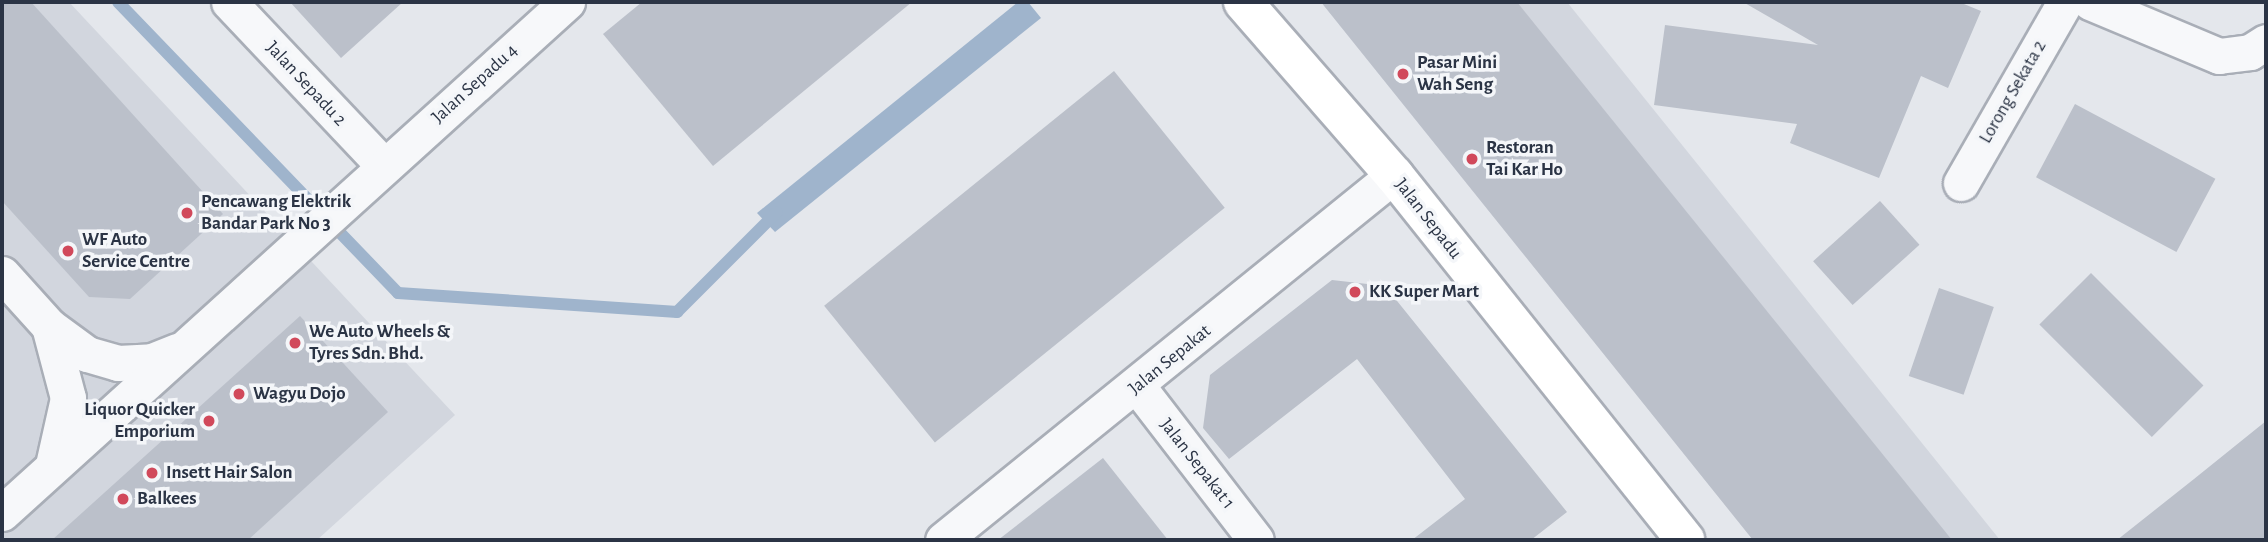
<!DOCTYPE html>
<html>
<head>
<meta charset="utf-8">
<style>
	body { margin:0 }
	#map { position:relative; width:2268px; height:542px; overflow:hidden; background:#e4e7ec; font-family:"Alegreya Sans",sans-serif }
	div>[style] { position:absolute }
	.built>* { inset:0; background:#d2d6de }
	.water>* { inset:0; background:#9fb4cc }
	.stream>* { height:12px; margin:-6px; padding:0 6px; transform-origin:6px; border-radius:6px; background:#9fb4cc }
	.building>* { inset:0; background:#bbc0ca; transform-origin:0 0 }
	.roads { filter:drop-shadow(2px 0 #a9aeb7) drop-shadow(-2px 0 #a9aeb7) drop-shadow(0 2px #a9aeb7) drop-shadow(0 -2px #a9aeb7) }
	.street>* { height:35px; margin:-17.5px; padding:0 17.5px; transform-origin:17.5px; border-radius:17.5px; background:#f7f8fa }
	.secondary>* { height:38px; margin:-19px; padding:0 19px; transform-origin:19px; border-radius:19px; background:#fff }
	.dots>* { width:19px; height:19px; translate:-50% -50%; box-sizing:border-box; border:4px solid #f4f6f9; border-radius:50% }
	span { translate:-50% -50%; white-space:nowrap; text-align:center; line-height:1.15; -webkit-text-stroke:7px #f4f6f9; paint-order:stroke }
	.poi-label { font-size:19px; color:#2b3445; font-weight:700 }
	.left { translate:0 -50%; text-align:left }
	.right { translate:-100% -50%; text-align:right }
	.street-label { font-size:19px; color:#2b3445 }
	.frame { position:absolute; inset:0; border:4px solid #2b3445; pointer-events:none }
</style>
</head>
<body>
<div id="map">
	<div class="built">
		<i style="clip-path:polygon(2px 2px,69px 2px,455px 415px,317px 540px,2px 540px)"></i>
		<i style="clip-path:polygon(1321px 2px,1567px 2px,2000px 540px,1753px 540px)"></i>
	</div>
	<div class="water">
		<i style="clip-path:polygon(1018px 2px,1028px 2px,1041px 18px,775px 232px,757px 213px)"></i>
	</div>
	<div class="stream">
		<i style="left:118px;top:2px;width:404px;rotate:46.1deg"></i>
		<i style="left:398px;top:293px;width:280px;rotate:3.9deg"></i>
		<i style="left:677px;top:312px;width:141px;rotate:-45deg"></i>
	</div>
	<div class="building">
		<i style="clip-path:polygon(2px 2px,31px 2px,223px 214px,130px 299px,89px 297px,2px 201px)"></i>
		<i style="clip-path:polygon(290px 2px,403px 2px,341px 58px)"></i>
		<i style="clip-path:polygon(642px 2px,912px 2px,713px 166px,603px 34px)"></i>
		<i style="clip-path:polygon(1321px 2px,1517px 2px,1952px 540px,1753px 540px)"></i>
		<i style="clip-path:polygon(1743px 2px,1959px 2px,1981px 11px,1948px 88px,1921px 76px,1879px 178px,1790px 143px,1797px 124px,1654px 105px,1665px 25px,1818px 45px)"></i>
		<i style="left:1114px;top:71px;width:176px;height:373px;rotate:51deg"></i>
		<i style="left:2075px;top:104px;width:159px;height:83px;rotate:28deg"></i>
		<i style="left:1880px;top:201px;width:59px;height:90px;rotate:48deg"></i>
		<i style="left:2091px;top:273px;width:159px;height:73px;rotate:45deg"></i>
		<i style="clip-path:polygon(1332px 280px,1385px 286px,1567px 512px,1531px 540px,1412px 540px,1465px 499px,1357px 359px,1229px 459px,1203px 428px,1210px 375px)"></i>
		<i style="left:1939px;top:288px;width:58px;height:93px;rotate:19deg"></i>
		<i style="clip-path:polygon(300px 316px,388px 412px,248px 540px,52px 540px)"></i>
		<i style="clip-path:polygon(2266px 421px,2266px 540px,2117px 540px,2194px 479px)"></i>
		<i style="clip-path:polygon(1103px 458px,1168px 540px,998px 540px)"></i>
	</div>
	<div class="roads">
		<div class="street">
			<i style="left:229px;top:2px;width:226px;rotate:46.6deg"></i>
			<i style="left:2090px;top:2px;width:140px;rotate:22.7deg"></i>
			<i style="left:2219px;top:56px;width:31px;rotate:-7deg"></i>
			<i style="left:2250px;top:52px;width:19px;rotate:-32deg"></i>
			<i style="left:1961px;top:183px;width:209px;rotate:-60.1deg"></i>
			<i style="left:2px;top:274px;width:70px;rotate:47.9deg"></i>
			<i style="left:49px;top:326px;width:47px;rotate:36.4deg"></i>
			<i style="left:87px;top:354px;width:32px;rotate:16deg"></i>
			<i style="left:118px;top:363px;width:34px;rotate:-3deg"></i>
			<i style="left:152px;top:361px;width:27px;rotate:-22deg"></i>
			<i style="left:49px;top:326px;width:74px;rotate:75.2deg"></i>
			<i style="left:68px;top:398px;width:69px;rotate:102.6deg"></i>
			<i style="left:1138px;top:387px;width:193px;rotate:52.4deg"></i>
			<i style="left:2px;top:513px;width:762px;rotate:-42.13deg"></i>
			<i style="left:943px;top:540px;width:580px;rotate:-38.98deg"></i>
		</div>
		<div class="secondary">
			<i style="left:1243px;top:2px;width:230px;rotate:48.9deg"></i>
			<i style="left:1394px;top:175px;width:467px;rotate:51.4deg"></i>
		</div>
	</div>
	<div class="dots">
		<i style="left:1403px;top:74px;background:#d1495b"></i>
		<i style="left:1472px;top:159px;background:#d1495b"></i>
		<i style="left:187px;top:213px;background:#d1495b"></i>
		<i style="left:68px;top:251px;background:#d1495b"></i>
		<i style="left:1355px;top:292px;background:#d1495b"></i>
		<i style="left:295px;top:343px;background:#d1495b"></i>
		<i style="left:239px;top:394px;background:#d1495b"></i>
		<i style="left:209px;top:421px;background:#d1495b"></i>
		<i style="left:152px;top:473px;background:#d1495b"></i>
		<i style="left:123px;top:499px;background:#d1495b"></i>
	</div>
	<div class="poi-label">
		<span class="left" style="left:1417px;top:74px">Pasar Mini<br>Wah Seng</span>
		<span class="left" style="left:1486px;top:159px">Restoran<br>Tai Kar Ho</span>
		<span class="left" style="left:201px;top:213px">Pencawang Elektrik<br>Bandar Park No 3</span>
		<span class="left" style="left:82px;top:251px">WF Auto<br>Service Centre</span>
		<span class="left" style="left:1369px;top:292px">KK Super Mart</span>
		<span class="left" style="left:309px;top:343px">We Auto Wheels &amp;<br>Tyres Sdn. Bhd.</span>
		<span class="left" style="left:253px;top:394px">Wagyu Dojo</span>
		<span class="right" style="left:195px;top:421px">Liquor Quicker<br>Emporium</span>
		<span class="left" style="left:166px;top:473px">Insett Hair Salon</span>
		<span class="left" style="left:137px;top:499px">Balkees</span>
	</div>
	<div class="street-label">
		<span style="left:306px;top:84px;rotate:47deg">Jalan Sepadu 2</span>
		<span style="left:475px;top:84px;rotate:-42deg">Jalan Sepadu 4</span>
		<span style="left:2013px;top:92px;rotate:-60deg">Lorong Sekata 2</span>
		<span style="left:1428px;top:219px;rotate:52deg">Jalan Sepadu</span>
		<span style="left:1170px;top:360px;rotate:-39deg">Jalan Sepakat</span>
		<span style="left:1197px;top:464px;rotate:52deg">Jalan Sepakat 1</span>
	</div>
	<div class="frame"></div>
</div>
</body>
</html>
